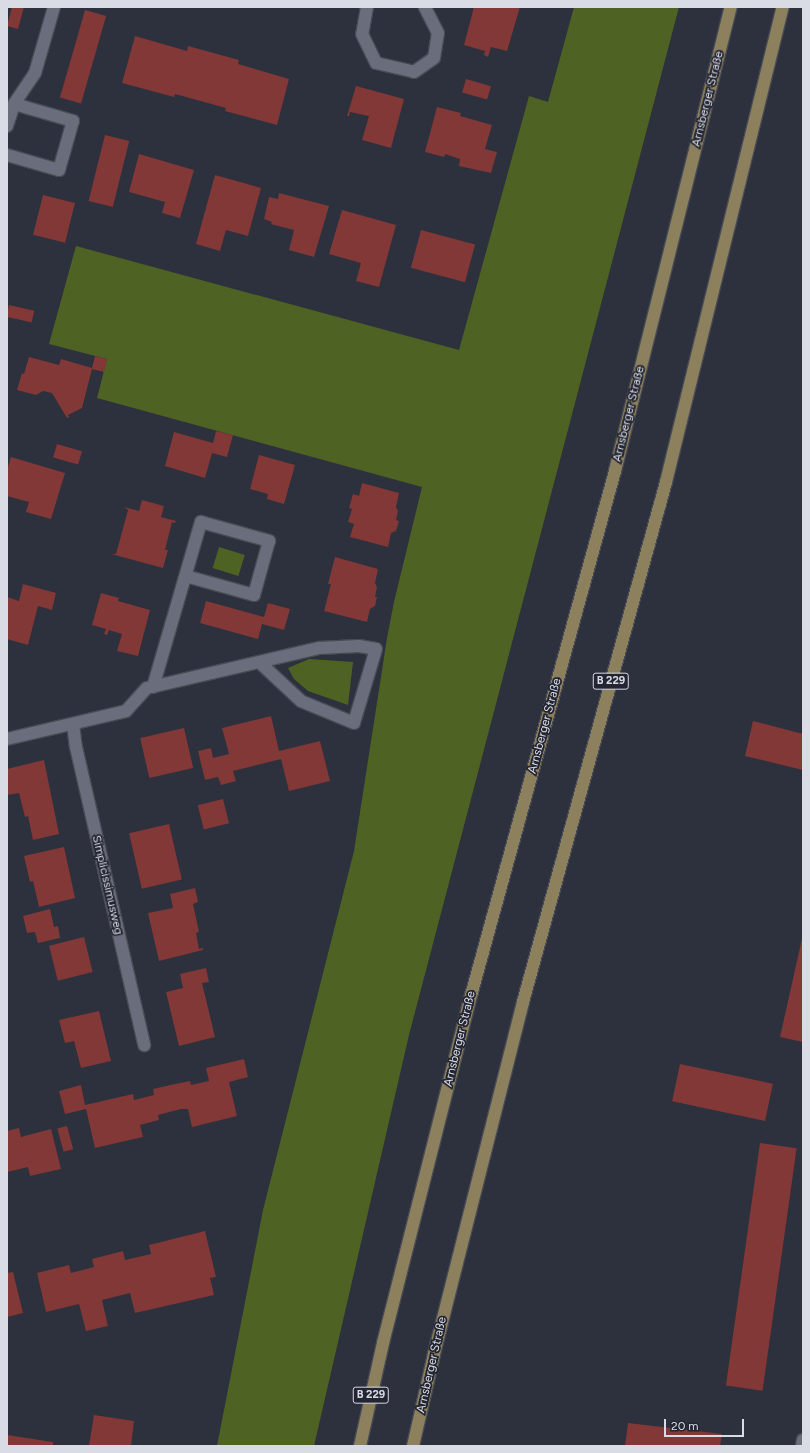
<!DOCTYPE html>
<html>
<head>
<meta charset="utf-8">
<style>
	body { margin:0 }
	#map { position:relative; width:810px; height:1453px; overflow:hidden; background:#2d303d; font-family:Figtree,sans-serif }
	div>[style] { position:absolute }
	.green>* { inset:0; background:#4e6323; transform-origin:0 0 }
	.building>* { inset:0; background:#813836; transform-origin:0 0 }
	.roads { filter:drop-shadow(1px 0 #484b55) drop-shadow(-1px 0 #484b55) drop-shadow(0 1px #484b55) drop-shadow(0 -1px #484b55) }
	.minor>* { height:12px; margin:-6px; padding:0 6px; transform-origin:6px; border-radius:6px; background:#6a6e7c }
	.primary>* { height:12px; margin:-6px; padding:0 6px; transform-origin:6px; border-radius:6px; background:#8d815d }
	span { translate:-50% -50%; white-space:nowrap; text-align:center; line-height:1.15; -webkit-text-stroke:3.5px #232632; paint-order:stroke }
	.shield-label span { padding:1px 3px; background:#232632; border:1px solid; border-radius:3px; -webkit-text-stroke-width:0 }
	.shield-label { font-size:11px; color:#dadce5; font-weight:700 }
	.street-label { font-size:12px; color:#dadce5 }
	.frame { position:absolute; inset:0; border:8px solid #dadce5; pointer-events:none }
	.scale { position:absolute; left:664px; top:1419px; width:80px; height:18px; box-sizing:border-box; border:2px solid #dadce5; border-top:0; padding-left:5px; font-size:12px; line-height:14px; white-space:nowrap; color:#dadce5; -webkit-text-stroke:3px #232632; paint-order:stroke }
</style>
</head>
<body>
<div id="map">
	<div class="green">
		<i style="clip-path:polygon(574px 7px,679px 7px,409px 1035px,314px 1446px,217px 1446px,263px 1210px,354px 851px,387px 638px,394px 602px,422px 487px,97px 398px,107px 359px,49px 344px,76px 246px,459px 350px,529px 96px,548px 102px)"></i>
		<i style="left:219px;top:547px;width:27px;height:22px;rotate:17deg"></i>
		<i style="clip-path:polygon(309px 659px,353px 662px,348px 705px,308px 691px,294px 679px,288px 668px)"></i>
	</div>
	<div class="building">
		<i style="clip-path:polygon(12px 7px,24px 7px,18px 29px,7px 26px)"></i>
		<i style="clip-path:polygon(474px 7px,520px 7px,507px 51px,491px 47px,488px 57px,484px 55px,485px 51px,464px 45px)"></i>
		<i style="left:85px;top:10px;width:22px;height:91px;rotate:16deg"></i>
		<i style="clip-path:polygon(135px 36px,187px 51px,188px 46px,239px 60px,238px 64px,289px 79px,277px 125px,225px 111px,226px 108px,175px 94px,174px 97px,122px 83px)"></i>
		<i style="left:466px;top:79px;width:26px;height:14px;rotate:16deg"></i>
		<i style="clip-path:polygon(356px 86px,404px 99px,391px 148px,362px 140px,369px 116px,350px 112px,349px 116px,347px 116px)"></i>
		<i style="clip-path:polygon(437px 107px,461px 113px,460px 116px,492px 125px,485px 149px,497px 152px,491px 173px,459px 166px,460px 159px,445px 154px,444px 157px,425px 152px)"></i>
		<i style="left:105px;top:135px;width:25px;height:68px;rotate:14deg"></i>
		<i style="clip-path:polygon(139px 154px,194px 170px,180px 218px,162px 213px,165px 202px,129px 192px)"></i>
		<i style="clip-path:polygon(215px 175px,261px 188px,248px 236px,226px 230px,220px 251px,196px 244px)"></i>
		<i style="clip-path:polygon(279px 193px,329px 206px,314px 257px,289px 250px,294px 230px,271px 224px,272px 222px,264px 219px,269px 197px,278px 199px)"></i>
		<i style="left:43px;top:195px;width:33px;height:41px;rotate:14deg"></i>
		<i style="clip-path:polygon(342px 210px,396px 225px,379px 287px,356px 281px,361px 263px,329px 254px)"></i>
		<i style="left:421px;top:230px;width:56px;height:39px;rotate:15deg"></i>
		<i style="left:9px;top:305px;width:26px;height:12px;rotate:13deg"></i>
		<i style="clip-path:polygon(95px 356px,107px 359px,104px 372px,92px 369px,82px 408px,68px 415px,69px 417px,67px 418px,52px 393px,43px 391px,36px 395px,17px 390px,22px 373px,24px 374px,29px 357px,59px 365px,61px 359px,92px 368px)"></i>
		<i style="clip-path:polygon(216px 431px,233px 435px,227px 457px,212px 453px,205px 478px,165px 466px,174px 432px,213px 443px)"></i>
		<i style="left:57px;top:444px;width:26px;height:14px;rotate:16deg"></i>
		<i style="clip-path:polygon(259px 455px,295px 465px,284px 504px,267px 499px,268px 494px,250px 489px)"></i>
		<i style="clip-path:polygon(11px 457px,65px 473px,51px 519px,26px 512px,29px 502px,7px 496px,7px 470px)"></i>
		<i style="clip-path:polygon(362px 483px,399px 493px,396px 507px,398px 511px,396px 520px,399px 521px,396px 531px,391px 533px,388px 547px,350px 537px,354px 524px,348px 522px,352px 509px,349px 508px,353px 494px,359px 496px)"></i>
		<i style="clip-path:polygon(142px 500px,164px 506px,161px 517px,176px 521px,175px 523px,172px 522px,165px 550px,168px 550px,163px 568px,111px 554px,116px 554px,128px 510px,124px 507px,139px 511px)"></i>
		<i style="clip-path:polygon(335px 557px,378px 569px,375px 583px,377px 587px,375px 597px,377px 597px,375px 606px,370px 609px,367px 622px,324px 611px,331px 584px,328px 584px)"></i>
		<i style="clip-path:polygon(23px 584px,56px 593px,52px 610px,38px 606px,28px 645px,7px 639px,7px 597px,19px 601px)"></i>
		<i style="clip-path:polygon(101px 593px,119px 598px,118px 601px,150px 610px,138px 656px,117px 651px,122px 634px,109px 630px,107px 635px,104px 634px,106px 629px,92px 625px)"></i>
		<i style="clip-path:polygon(206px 601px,264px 617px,268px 603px,290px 609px,284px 630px,262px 624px,258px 639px,200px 623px)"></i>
		<i style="clip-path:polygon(271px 716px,279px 751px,320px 741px,330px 781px,289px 791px,281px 759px,233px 771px,236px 781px,221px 785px,218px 777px,205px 780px,198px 751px,211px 748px,213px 758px,229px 754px,222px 728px)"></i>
		<i style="clip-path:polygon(753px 721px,803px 734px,803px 770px,745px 756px)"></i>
		<i style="left:184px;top:728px;width:41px;height:45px;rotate:77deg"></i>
		<i style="clip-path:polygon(44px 760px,59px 834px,33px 840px,28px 816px,25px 817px,19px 793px,7px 795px,7px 769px)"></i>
		<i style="left:223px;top:799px;width:25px;height:26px;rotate:76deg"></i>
		<i style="left:169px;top:824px;width:57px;height:41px;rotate:77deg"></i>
		<i style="clip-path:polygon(64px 847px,75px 898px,39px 907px,33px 881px,30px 882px,24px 856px)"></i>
		<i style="clip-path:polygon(195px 888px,198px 902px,193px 904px,199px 932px,196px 933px,199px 949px,203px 948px,203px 950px,159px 961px,148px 913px,173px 908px,170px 894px)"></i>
		<i style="clip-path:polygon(50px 909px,54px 927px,58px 926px,60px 938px,38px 943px,35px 932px,27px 933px,23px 916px)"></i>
		<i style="clip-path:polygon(803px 934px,803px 1042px,780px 1037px)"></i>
		<i style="left:84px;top:937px;width:36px;height:36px;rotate:76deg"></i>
		<i style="clip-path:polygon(206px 968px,209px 982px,202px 983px,215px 1037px,179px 1046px,166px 992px,183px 988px,180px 974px)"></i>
		<i style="clip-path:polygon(99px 1011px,111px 1061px,81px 1068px,74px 1041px,65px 1043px,59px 1020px)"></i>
		<i style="clip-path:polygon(244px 1059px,248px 1077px,229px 1082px,237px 1116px,192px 1127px,188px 1109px,181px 1109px,158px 1115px,159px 1120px,140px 1125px,143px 1137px,95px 1148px,86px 1109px,65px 1114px,59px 1091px,81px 1085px,85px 1105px,133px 1094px,134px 1100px,154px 1095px,153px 1089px,175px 1084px,190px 1081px,191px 1085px,209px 1081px,206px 1068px)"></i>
		<i style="left:680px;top:1064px;width:95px;height:38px;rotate:12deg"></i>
		<i style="left:67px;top:1126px;width:24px;height:10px;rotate:75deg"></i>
		<i style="clip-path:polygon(19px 1128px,21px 1137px,51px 1129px,61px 1169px,30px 1176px,28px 1167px,7px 1172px,7px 1131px)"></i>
		<i style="left:760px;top:1143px;width:37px;height:245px;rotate:8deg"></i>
		<i style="clip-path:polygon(205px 1231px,216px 1277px,210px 1278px,214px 1295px,135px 1313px,130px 1293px,102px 1300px,108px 1326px,86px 1331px,79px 1304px,46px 1312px,37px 1273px,69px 1265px,71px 1273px,94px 1267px,92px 1259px,123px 1251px,125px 1260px,151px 1254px,149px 1245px)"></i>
		<i style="clip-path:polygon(13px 1272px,23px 1313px,7px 1317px,7px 1273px)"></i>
		<i style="clip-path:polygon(94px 1415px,134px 1421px,131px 1446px,89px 1446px)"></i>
		<i style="clip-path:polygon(628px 1423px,722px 1434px,720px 1446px,625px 1446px)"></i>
		<i style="clip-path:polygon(7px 1435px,53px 1442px,53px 1446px,7px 1446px)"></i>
	</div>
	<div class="roads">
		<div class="minor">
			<i style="left:367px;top:7px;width:27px;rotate:100deg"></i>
			<i style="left:362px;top:34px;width:32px;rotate:64deg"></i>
			<i style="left:376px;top:63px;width:39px;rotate:13deg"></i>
			<i style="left:414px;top:72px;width:24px;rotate:-35deg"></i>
			<i style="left:434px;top:58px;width:25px;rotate:-81deg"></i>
			<i style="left:438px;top:33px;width:29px;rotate:-117deg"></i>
			<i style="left:7px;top:126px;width:23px;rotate:-72deg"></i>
			<i style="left:14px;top:104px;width:37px;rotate:-56deg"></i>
			<i style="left:35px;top:73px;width:69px;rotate:-73.9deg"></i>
			<i style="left:7px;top:155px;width:54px;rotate:16.1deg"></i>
			<i style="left:59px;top:170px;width:51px;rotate:-74.1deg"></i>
			<i style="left:73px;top:121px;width:61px;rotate:-163.9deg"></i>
			<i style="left:153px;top:687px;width:172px;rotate:-73.8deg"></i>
			<i style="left:201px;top:522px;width:71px;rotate:15.6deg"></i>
			<i style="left:269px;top:541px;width:56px;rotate:105.5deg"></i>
			<i style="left:254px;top:595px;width:71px;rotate:-164.4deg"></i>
			<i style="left:73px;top:724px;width:23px;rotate:83deg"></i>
			<i style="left:76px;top:747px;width:306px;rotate:77.1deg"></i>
			<i style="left:7px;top:739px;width:122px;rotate:-13.2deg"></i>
			<i style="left:126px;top:711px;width:31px;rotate:-48deg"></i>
			<i style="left:147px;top:688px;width:177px;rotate:-13.1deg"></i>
			<i style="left:319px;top:648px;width:40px;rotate:-2.9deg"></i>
			<i style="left:359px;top:646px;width:17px;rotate:10deg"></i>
			<i style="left:376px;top:649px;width:77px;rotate:106.6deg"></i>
			<i style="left:354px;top:723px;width:57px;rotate:-157.5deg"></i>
			<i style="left:301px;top:701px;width:57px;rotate:-137.1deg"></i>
			<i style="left:802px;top:1446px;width:6px;rotate:-81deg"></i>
		</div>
		<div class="primary">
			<i style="left:360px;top:1446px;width:106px;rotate:-77.4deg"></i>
			<i style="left:383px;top:1343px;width:362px;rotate:-75.8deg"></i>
			<i style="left:472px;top:992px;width:540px;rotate:-74.65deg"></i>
			<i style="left:615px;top:471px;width:478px;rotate:-76deg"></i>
			<i style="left:413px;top:1446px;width:94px;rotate:-77.1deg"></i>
			<i style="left:434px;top:1354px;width:363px;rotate:-75.8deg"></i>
			<i style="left:523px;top:1002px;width:539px;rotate:-74.62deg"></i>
			<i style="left:666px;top:482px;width:489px;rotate:-76.2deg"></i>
		</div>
	</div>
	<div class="shield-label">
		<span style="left:611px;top:681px">B 229</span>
		<span style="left:371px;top:1395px">B 229</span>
	</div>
	<div class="street-label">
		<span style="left:708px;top:99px;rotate:-76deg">Arnsberger Straße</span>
		<span style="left:629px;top:414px;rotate:-76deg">Arnsberger Straße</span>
		<span style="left:545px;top:726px;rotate:-75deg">Arnsberger Straße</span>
		<span style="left:107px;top:885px;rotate:77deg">Simplicissimusweg</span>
		<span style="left:460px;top:1039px;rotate:-76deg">Arnsberger Straße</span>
		<span style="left:432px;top:1365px;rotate:-77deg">Arnsberger Straße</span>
	</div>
	<div class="frame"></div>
	<div class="scale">20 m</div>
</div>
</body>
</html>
